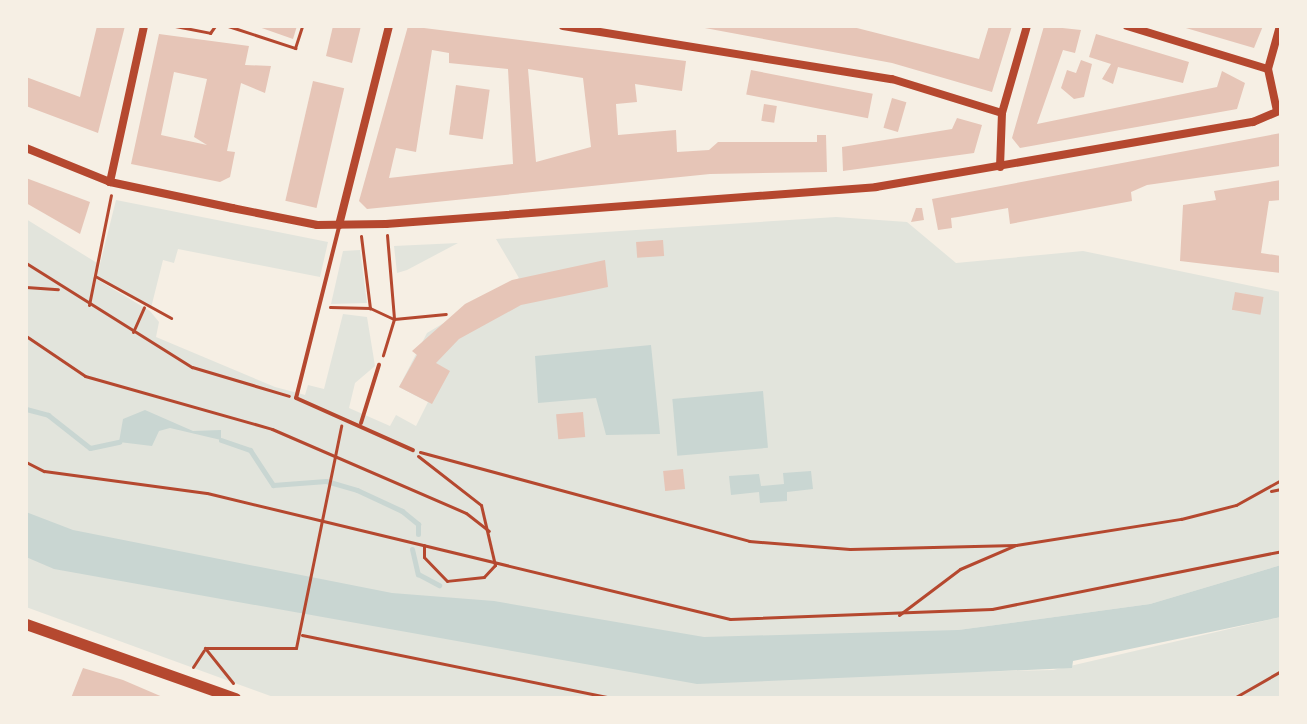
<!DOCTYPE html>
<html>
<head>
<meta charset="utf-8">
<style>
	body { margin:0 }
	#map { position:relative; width:1307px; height:724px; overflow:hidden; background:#f6efe4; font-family:"Roboto Condensed",sans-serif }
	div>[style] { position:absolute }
	.green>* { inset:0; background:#e2e4dc }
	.water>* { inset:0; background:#c9d6d2; transform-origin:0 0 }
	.stream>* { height:5px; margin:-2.5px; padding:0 2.5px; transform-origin:2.5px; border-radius:2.5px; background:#c9d6d2 }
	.building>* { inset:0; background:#e6c5b7; transform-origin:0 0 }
	.path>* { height:3px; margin:-1.5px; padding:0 1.5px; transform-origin:1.5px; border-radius:1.5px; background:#b5482f }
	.service>* { height:4px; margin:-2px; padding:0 2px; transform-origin:2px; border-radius:2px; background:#b5482f }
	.minor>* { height:8px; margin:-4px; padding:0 4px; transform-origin:4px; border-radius:4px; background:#b5482f }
	.tertiary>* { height:11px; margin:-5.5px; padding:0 5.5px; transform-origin:5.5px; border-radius:5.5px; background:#b5482f }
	span { translate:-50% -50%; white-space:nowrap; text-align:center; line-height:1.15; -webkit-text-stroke:6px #f6efe4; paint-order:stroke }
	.frame { position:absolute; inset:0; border:28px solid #f6efe4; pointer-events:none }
</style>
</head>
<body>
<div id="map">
	<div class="green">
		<i style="clip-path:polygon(116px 200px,328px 242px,320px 277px,178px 249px,174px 263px,163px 260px,151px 308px,97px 276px)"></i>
		<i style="clip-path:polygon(836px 217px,907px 222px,956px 263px,1083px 251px,1281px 292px,1281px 565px,1150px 604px,958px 630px,959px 672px,1053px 670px,1281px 617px,1281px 698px,276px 698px,26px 607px,26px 219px,97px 263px,93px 277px,150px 311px,159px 322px,156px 337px,275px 387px,305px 395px,308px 385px,324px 389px,343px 314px,367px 317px,375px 366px,355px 383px,349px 408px,390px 426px,396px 415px,416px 426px,428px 402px,399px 387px,427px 333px,519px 278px,496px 239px)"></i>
		<i style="clip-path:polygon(458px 243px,407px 270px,397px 273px,394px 246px)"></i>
		<i style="clip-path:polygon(360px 250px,367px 303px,331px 304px,343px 251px)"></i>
	</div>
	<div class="water">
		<i style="clip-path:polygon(651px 345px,660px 434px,606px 435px,596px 398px,538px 403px,535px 356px)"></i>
		<i style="left:763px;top:391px;width:57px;height:91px;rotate:85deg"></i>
		<i style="clip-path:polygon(145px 410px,193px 431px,221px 430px,221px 440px,170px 428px,159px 431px,152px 446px,119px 442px,123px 419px)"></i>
		<i style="clip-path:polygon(811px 471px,813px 489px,787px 492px,787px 501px,760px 503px,759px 492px,731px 495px,729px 476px,759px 474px,761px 486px,784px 484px,783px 473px)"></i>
		<i style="clip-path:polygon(26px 512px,73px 530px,392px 593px,494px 601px,704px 637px,958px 630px,1150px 604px,1281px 565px,1281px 617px,1073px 661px,1072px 668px,697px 684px,54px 569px,26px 557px)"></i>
	</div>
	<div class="stream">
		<i style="left:26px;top:409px;width:23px;rotate:15deg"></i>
		<i style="left:48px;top:415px;width:53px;rotate:38.2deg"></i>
		<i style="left:90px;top:448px;width:30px;rotate:-12deg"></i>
		<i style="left:221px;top:440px;width:31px;rotate:19deg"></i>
		<i style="left:250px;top:450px;width:42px;rotate:56.7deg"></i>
		<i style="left:273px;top:485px;width:53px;rotate:-4.3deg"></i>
		<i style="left:326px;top:481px;width:32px;rotate:16deg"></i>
		<i style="left:357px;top:490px;width:50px;rotate:25deg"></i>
		<i style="left:402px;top:511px;width:21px;rotate:39deg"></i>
		<i style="left:418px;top:524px;width:10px;rotate:90deg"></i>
		<i style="left:412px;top:549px;width:26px;rotate:77deg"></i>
		<i style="left:418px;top:574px;width:24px;rotate:28deg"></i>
	</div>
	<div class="building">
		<i style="clip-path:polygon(97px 26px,125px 26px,98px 133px,26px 106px,26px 77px,80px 97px)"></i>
		<i style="clip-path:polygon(256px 26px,297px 26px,293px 39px)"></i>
		<i style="clip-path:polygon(333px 26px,361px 26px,352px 63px,326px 56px)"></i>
		<i style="clip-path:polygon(evenodd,408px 26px,686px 61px,682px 91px,635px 84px,637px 102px,616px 104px,618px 135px,676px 130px,677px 152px,709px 150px,718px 142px,817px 142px,817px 135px,826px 135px,827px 172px,710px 174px,367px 209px,359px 201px,408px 26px,432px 50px,449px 53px,449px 63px,508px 69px,513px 164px,389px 178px,396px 148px,416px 152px,432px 50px,408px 26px,528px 69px,583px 78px,591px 147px,536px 162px,528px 69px)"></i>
		<i style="clip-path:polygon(694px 26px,849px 26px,979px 59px,989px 26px,1012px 26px,992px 92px,892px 63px)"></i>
		<i style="clip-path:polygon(1044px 26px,1081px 30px,1075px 53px,1063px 50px,1037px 124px,1217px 87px,1222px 71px,1245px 83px,1237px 109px,1020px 148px,1012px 138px)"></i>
		<i style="clip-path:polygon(1179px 26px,1263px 26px,1254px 48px)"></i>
		<i style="clip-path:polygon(evenodd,159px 34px,249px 46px,245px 65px,271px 66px,265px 93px,241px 83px,227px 151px,235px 152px,230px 177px,220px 182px,131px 164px,159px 34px,174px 72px,207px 79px,194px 137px,207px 145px,161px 135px,174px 72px)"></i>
		<i style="clip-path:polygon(1096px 34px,1189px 62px,1183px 83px,1118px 67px,1113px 84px,1102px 79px,1111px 64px,1089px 57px)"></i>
		<i style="clip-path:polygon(1081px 60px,1092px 64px,1084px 97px,1074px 99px,1061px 88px,1067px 70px,1076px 73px)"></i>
		<i style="left:751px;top:70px;width:124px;height:25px;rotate:11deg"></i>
		<i style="left:313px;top:81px;width:32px;height:123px;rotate:13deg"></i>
		<i style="left:456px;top:85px;width:34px;height:50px;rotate:8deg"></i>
		<i style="left:892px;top:98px;width:15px;height:31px;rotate:16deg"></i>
		<i style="left:764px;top:104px;width:13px;height:17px;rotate:9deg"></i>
		<i style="clip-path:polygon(957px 118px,982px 125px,974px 153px,843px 171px,842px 147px,952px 129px)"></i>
		<i style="clip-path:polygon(1281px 133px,1280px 166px,1147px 185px,1131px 192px,1132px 201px,1010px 224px,1008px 208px,958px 217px,951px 218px,952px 228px,938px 230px,932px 199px)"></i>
		<i style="clip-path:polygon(26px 178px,90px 202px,80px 234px,26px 203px)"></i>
		<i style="clip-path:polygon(1281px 180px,1281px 200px,1269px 201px,1261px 253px,1281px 256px,1281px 273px,1180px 261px,1183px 205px,1216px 200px,1214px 191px)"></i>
		<i style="clip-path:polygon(916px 208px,922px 208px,924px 220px,911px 222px)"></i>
		<i style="left:663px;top:240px;width:16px;height:27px;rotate:86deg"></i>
		<i style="clip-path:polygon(605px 260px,608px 287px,521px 305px,459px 339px,436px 363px,450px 371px,432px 404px,399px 387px,417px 355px,412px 351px,465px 304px,512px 280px)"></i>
		<i style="left:1235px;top:292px;width:29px;height:18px;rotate:10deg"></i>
		<i style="left:583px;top:412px;width:25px;height:27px;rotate:85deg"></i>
		<i style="left:683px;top:469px;width:20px;height:20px;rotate:84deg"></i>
		<i style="clip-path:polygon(83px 668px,123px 680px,165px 698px,71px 698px)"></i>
	</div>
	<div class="path">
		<i style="left:175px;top:26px;width:36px;rotate:11deg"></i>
		<i style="left:210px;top:33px;width:9px;rotate:-54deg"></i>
		<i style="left:228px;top:26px;width:71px;rotate:18.2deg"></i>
		<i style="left:295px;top:48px;width:23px;rotate:-72deg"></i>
		<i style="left:387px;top:235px;width:84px;rotate:85.2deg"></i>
		<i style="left:394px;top:319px;width:52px;rotate:-5.5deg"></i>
		<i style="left:361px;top:236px;width:73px;rotate:82.9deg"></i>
		<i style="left:370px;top:308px;width:26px;rotate:25deg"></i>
		<i style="left:394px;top:319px;width:38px;rotate:107deg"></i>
		<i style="left:26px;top:263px;width:196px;rotate:32.1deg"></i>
		<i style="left:192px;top:367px;width:101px;rotate:16.6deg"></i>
		<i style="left:95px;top:276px;width:87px;rotate:28.9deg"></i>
		<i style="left:26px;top:287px;width:32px;rotate:4deg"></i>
		<i style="left:89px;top:305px;width:112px;rotate:-78.7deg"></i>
		<i style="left:330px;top:307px;width:40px;rotate:1.4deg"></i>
		<i style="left:133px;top:332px;width:27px;rotate:-66deg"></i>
		<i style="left:26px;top:336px;width:71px;rotate:34.1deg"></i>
		<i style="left:85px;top:376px;width:194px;rotate:15.8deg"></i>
		<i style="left:272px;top:429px;width:211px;rotate:23.4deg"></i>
		<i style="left:466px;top:513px;width:29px;rotate:38deg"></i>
		<i style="left:420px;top:452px;width:341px;rotate:15.1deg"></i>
		<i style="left:749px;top:541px;width:101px;rotate:4.5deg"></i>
		<i style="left:850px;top:549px;width:166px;rotate:-1.4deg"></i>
		<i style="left:418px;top:456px;width:80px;rotate:37.9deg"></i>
		<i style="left:481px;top:505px;width:62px;rotate:76.9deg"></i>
		<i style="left:495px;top:565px;width:16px;rotate:133deg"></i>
		<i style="left:484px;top:577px;width:37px;rotate:174deg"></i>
		<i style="left:447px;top:581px;width:33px;rotate:-134deg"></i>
		<i style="left:424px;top:557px;width:12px;rotate:-90deg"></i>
		<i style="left:26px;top:462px;width:20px;rotate:27deg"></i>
		<i style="left:44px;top:471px;width:164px;rotate:7.7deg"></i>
		<i style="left:207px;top:493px;width:538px;rotate:13.55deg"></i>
		<i style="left:730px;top:619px;width:262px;rotate:-2.2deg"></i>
		<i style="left:992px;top:609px;width:295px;rotate:-11.3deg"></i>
		<i style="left:1271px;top:491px;width:10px;rotate:-11deg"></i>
		<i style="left:899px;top:615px;width:76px;rotate:-37deg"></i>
		<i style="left:960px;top:569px;width:61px;rotate:-23.2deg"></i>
		<i style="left:1016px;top:545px;width:167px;rotate:-9deg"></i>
		<i style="left:1181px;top:519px;width:57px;rotate:-14.3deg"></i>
		<i style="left:1236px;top:505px;width:51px;rotate:-29.1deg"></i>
		<i style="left:302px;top:635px;width:316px;rotate:11.5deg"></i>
		<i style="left:193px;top:667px;width:20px;rotate:-57deg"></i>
		<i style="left:233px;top:683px;width:45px;rotate:-128.7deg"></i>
		<i style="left:205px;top:648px;width:91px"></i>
		<i style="left:296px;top:648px;width:227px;rotate:-78.5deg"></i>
		<i style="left:1234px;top:698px;width:54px;rotate:-29.9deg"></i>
	</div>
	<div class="service">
		<i style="left:339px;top:227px;width:176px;rotate:104.1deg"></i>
		<i style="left:296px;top:398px;width:128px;rotate:24deg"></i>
		<i style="left:361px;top:423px;width:61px;rotate:-72.8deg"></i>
	</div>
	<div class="minor">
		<i style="left:563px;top:26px;width:333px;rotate:9.2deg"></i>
		<i style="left:892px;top:79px;width:115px;rotate:17.2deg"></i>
		<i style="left:1127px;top:26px;width:147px;rotate:17deg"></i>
		<i style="left:1277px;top:111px;width:43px;rotate:-102.1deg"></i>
		<i style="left:1268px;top:69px;width:45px;rotate:-74.4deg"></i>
		<i style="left:26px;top:148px;width:91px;rotate:22deg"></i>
		<i style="left:110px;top:182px;width:125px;rotate:12deg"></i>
		<i style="left:232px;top:208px;width:87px;rotate:11.3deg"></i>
		<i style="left:317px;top:225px;width:69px;rotate:-0.8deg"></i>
		<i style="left:386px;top:224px;width:491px;rotate:-4.3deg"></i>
		<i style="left:876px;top:187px;width:383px;rotate:-9.8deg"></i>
		<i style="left:1253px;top:122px;width:30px;rotate:-23deg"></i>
		<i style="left:1000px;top:167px;width:54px;rotate:-87.9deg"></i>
		<i style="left:1002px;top:113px;width:91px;rotate:-74deg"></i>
		<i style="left:110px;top:182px;width:160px;rotate:-77.7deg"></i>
		<i style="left:339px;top:225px;width:205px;rotate:-75.9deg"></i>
	</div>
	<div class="tertiary">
		<i style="left:26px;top:624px;width:222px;rotate:19.5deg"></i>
	</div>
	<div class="frame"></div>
</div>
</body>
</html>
